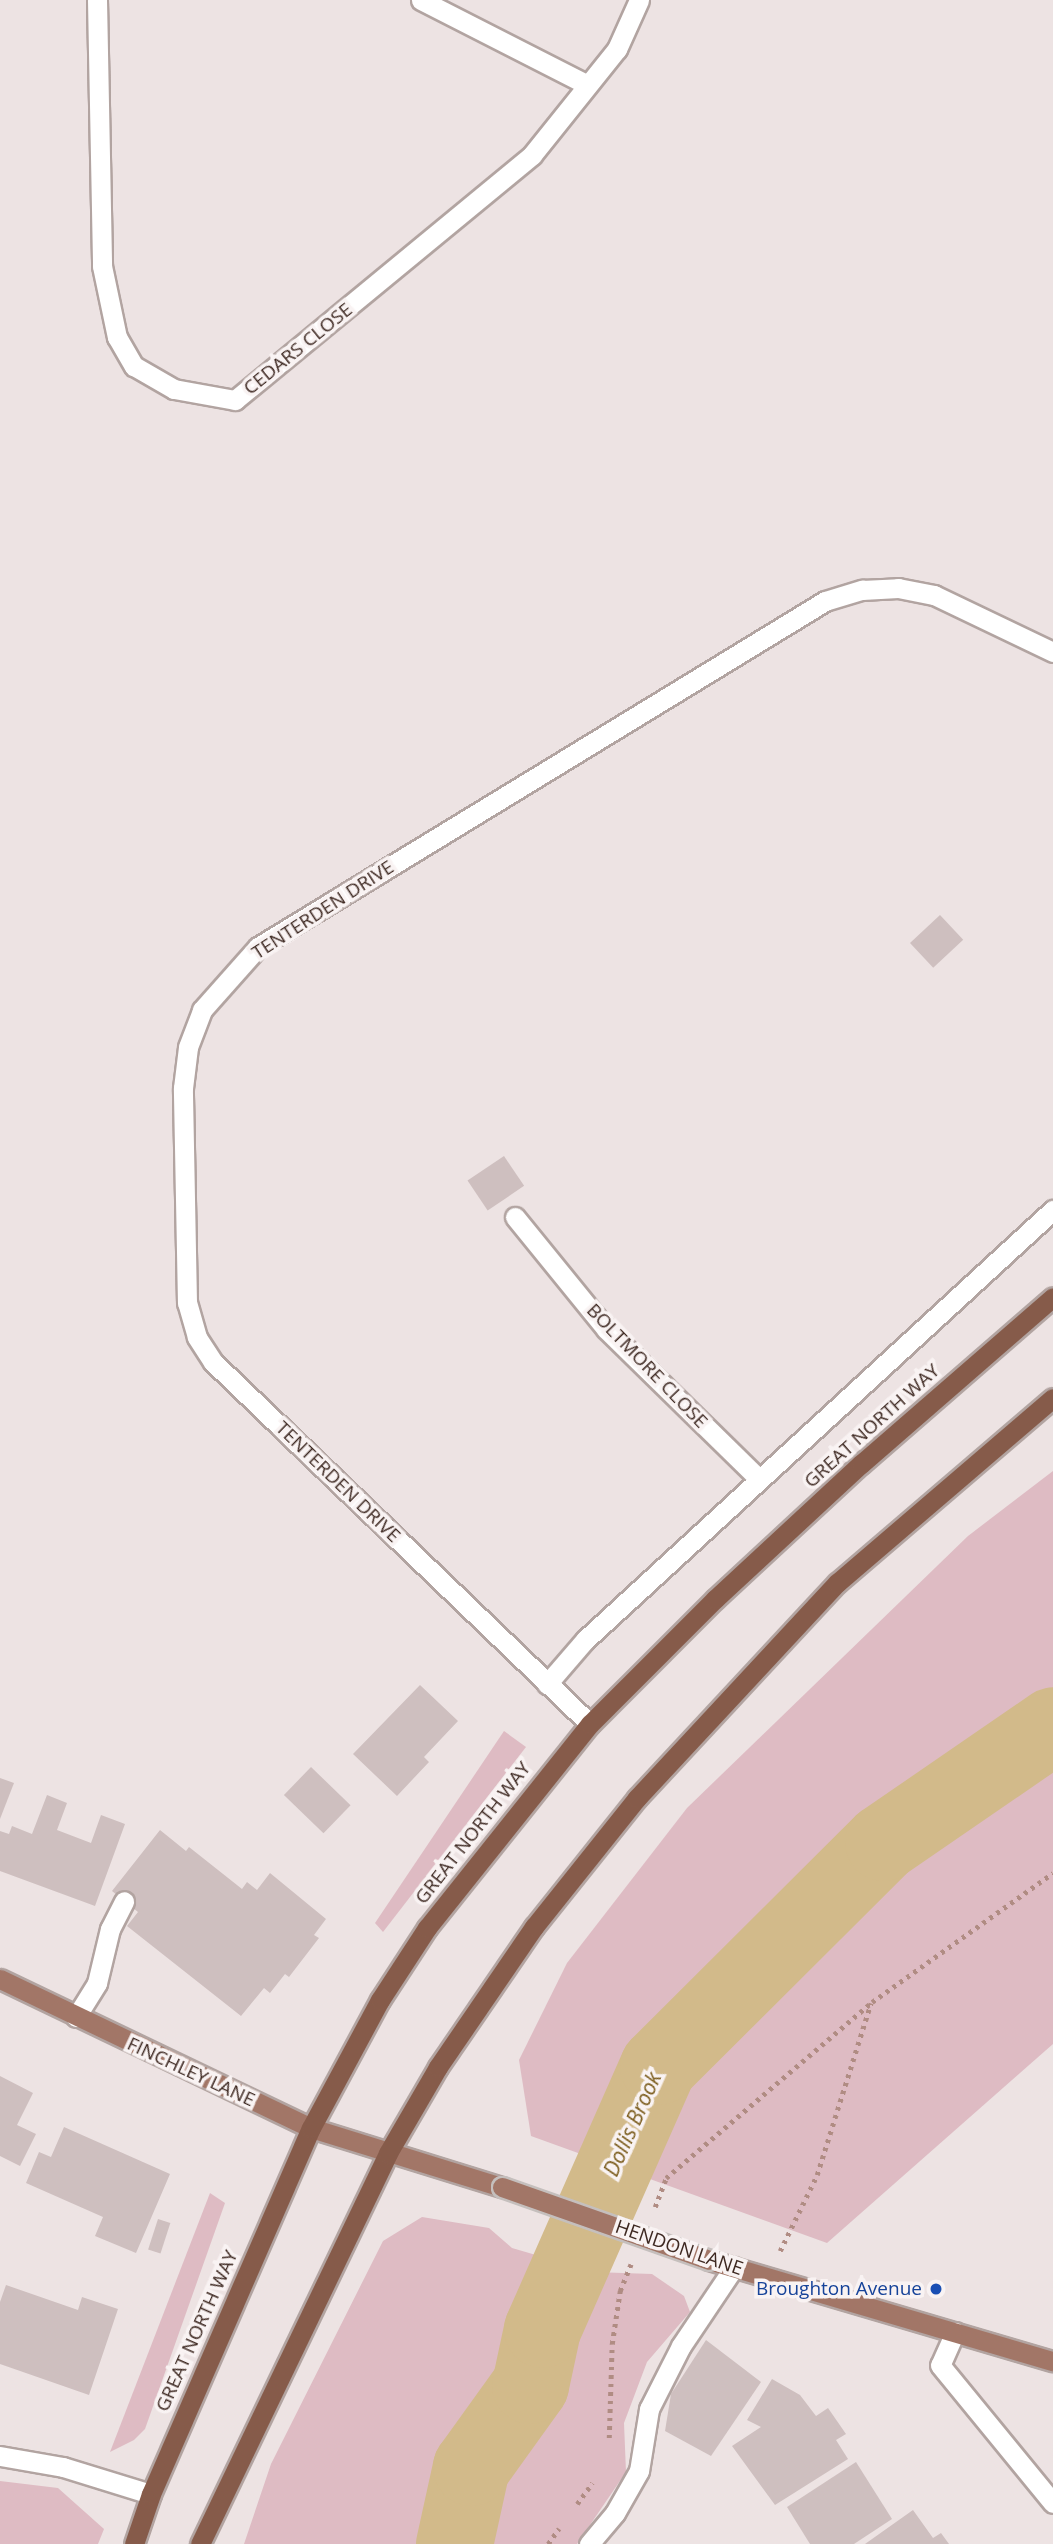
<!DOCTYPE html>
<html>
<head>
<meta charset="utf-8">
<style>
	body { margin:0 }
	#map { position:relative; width:1053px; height:2544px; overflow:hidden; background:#ede3e3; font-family:"Open Sans",sans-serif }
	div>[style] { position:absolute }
	.green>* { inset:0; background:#debbc3 }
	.river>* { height:77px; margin:-38.5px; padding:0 38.5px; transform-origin:38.5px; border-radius:38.5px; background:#d2ba8a }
	.building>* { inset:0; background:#cebfbf; transform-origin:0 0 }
	.path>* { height:4.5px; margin-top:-2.25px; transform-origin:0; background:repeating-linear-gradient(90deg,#b08c83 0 3.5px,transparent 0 8.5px) }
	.roads { filter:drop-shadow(2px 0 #b2a4a1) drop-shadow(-2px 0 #b2a4a1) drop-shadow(0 2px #b2a4a1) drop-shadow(0 -2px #b2a4a1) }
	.service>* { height:19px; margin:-9.5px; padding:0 9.5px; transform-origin:9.5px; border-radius:9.5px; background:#fff }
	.minor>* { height:19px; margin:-9.5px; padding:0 9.5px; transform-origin:9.5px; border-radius:9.5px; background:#fff }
	.primary>* { height:19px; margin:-9.5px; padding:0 9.5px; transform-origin:9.5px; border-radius:9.5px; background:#a27667 }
	.trunk>* { height:19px; margin:-9.5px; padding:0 9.5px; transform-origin:9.5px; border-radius:9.5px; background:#865b4a }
	.bridges { filter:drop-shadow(2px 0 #c5bfbd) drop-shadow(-2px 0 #c5bfbd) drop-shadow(0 2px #c5bfbd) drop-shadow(0 -2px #c5bfbd) }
	.primary-bridge>* { height:19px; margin:-9.5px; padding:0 9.5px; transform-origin:9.5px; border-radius:9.5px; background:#a27667 }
	.dots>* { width:19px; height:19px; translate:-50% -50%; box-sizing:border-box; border:4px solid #f9f3f3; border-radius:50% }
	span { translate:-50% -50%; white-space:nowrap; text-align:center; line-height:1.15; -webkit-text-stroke:7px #f9f3f3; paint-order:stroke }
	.street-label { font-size:19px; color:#3e2922 }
	.transit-label { font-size:19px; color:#164399 }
	.right { translate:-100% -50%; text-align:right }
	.water-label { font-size:21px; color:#7b5c1c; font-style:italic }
</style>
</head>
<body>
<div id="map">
	<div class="green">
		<i style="clip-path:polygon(1053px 1471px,1053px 2044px,827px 2243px,531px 2136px,519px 2060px,567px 1963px,687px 1808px,968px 1536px)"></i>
		<i style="clip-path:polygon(504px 1731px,526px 1747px,383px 1932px,375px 1923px)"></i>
		<i style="clip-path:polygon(210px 2193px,225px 2203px,145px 2429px,134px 2440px,110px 2452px)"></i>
		<i style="clip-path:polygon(422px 2217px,489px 2228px,512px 2248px,594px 2272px,652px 2274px,684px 2296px,690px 2312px,647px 2362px,624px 2423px,626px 2472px,577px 2544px,244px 2544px,271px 2464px,383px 2241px)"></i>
		<i style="clip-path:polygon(0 2481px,58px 2488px,104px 2529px,98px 2544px,0 2544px)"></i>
	</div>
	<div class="river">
		<i style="left:454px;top:2544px;width:79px;rotate:-77.6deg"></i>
		<i style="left:471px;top:2467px;width:101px;rotate:-54.3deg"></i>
		<i style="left:530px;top:2385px;width:57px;rotate:-77.9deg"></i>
		<i style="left:542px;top:2329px;width:287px;rotate:-66.2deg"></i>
		<i style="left:658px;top:2066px;width:317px;rotate:-44.9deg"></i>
		<i style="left:883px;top:1842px;width:206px;rotate:-34.5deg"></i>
	</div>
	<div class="building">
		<i style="left:940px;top:915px;width:34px;height:41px;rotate:47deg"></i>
		<i style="left:504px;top:1156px;width:36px;height:44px;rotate:56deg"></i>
		<i style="clip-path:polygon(420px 1685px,458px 1721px,424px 1757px,429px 1762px,397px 1796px,353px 1754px)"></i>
		<i style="left:311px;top:1767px;width:55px;height:39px;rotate:44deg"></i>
		<i style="clip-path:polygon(0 1778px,14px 1783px,0 1819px)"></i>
		<i style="clip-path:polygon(47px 1795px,67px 1803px,57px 1830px,91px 1843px,101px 1815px,125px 1824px,95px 1906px,0 1871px,0 1831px,9px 1834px,12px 1826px,32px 1834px)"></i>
		<i style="clip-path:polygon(160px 1830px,186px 1851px,189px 1847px,242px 1889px,247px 1882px,257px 1890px,270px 1873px,326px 1919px,314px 1935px,319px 1938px,289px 1977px,285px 1974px,270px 1993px,264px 1988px,241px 2016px,127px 1926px,138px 1912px,112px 1891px)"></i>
		<i style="clip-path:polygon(0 2076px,33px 2093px,17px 2125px,36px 2134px,20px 2166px,0 2156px)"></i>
		<i style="clip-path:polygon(64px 2127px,170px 2174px,136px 2253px,95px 2236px,103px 2217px,26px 2183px,39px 2152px,51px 2157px)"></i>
		<i style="left:158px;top:2219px;width:13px;height:32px;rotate:18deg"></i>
		<i style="clip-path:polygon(6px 2285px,78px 2310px,82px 2297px,118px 2309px,89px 2395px,0 2364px,0 2302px)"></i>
		<i style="clip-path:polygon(706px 2340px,761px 2382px,711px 2456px,665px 2431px,671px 2394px)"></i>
		<i style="clip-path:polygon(772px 2379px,800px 2395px,816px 2416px,828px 2408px,846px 2434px,836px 2440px,848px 2459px,775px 2505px,732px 2446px,761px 2427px,747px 2420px)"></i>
		<i style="clip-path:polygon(856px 2462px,892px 2519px,854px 2544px,810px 2544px,787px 2507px)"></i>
		<i style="clip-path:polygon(913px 2510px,933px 2538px,941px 2533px,949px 2544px,865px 2544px)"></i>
	</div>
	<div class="path">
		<i style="left:655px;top:2207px;width:31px;rotate:-69deg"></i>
		<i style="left:666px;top:2178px;width:271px;rotate:-40.5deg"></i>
		<i style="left:872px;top:2002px;width:222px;rotate:-35.5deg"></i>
		<i style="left:780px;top:2251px;width:85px;rotate:-64deg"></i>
		<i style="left:817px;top:2175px;width:180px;rotate:-72.6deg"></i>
		<i style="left:609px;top:2438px;width:94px;rotate:-88.2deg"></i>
		<i style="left:612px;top:2344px;width:54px;rotate:-81.4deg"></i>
		<i style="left:620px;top:2291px;width:29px;rotate:-68deg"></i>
		<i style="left:577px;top:2504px;width:26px;rotate:-54deg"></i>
		<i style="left:548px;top:2544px;width:19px;rotate:-55deg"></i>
	</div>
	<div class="roads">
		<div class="service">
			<i style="left:515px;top:1217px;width:144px;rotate:50.9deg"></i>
			<i style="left:606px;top:1329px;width:213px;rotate:44.4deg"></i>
			<i style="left:76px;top:2017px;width:40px;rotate:-58deg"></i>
			<i style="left:97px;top:1983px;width:56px;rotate:-76.5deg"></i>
			<i style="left:110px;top:1929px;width:31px;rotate:-63deg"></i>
			<i style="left:589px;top:2544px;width:40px;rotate:-50deg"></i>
			<i style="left:615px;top:2513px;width:48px;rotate:-60.3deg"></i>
			<i style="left:639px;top:2471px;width:63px;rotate:-80.8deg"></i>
			<i style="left:649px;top:2409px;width:71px;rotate:-63.1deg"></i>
			<i style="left:681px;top:2346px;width:95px;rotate:-56.1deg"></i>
		</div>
		<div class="minor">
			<i style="left:97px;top:0;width:266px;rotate:88.9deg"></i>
			<i style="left:102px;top:266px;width:73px;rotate:78.1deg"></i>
			<i style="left:117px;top:337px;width:34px;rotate:60deg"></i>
			<i style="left:134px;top:366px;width:46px;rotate:29.9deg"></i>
			<i style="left:174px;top:389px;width:62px;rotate:10.2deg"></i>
			<i style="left:235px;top:400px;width:385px;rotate:-39.5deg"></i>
			<i style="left:532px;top:155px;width:136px;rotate:-51.3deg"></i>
			<i style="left:617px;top:49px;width:54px;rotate:-65.8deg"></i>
			<i style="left:421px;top:0;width:185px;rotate:27deg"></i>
			<i style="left:547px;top:1684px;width:58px;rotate:-49.2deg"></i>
			<i style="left:585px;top:1640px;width:636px;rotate:-42.58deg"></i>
			<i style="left:590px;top:1724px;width:523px;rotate:-136.16deg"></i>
			<i style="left:213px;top:1362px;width:30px;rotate:-123deg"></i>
			<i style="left:197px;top:1337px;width:35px;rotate:-106deg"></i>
			<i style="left:187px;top:1303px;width:215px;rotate:-91.1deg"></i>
			<i style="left:183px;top:1088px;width:41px;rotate:-83deg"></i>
			<i style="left:188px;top:1047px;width:40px;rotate:-69deg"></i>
			<i style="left:202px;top:1010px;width:84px;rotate:-48.4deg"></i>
			<i style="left:258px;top:947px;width:664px;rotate:-31.39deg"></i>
			<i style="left:825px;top:601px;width:39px;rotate:-17deg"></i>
			<i style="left:862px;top:590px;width:36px;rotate:-3deg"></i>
			<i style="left:898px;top:588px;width:37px;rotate:11deg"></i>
			<i style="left:934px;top:595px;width:132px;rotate:25.6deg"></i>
			<i style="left:955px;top:2332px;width:36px;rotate:114deg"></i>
			<i style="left:940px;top:2365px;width:178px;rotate:50.7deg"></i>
			<i style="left:0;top:2456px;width:64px;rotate:9.9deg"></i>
			<i style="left:63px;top:2467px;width:92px;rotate:17.1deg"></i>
		</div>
		<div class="primary">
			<i style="left:0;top:1979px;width:345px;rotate:25.6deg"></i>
			<i style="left:311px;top:2128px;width:200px;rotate:17.2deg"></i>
			<i style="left:709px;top:2260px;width:359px;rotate:16.4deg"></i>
		</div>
		<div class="trunk">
			<i style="left:134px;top:2544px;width:53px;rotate:-71.2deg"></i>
			<i style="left:151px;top:2494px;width:399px;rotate:-66.4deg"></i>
			<i style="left:311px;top:2128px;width:145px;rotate:-61.7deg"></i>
			<i style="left:380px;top:2000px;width:86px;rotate:-56.9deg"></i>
			<i style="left:427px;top:1928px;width:261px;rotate:-51.4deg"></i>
			<i style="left:590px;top:1724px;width:177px;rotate:-45deg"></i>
			<i style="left:715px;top:1599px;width:199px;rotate:-42.8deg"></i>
			<i style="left:861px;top:1464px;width:254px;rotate:-41deg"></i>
			<i style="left:200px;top:2544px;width:434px;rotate:-64.3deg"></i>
			<i style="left:388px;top:2153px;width:99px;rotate:-59.8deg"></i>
			<i style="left:438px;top:2067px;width:170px;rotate:-55.6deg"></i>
			<i style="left:534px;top:1927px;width:165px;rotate:-51.4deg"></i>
			<i style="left:637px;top:1798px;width:294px;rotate:-47.1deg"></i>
			<i style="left:837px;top:1583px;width:284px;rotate:-40.6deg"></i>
		</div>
	</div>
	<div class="bridges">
		<div class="primary-bridge">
			<i style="left:502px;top:2187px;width:219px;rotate:19.4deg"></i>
		</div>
	</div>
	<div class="dots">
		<i style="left:936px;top:2289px;background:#1a4fb4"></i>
	</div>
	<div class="street-label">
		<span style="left:298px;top:349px;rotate:-39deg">CEDARS CLOSE</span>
		<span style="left:323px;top:910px;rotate:-33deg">TENTERDEN DRIVE</span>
		<span style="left:647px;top:1366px;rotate:46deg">BOLTMORE CLOSE</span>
		<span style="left:872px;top:1426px;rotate:-42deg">GREAT NORTH WAY</span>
		<span style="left:338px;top:1482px;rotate:44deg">TENTERDEN DRIVE</span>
		<span style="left:473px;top:1833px;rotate:-52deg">GREAT NORTH WAY</span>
		<span style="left:191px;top:2072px;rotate:25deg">FINCHLEY LANE</span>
		<span style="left:679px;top:2248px;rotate:19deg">HENDON LANE</span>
		<span style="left:197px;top:2331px;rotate:-66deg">GREAT NORTH WAY</span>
	</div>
	<div class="transit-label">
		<span class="right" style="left:922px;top:2289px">Broughton Avenue</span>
	</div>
	<div class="water-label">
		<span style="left:632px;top:2124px;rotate:-66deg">Dollis Brook</span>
	</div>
</div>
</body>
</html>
